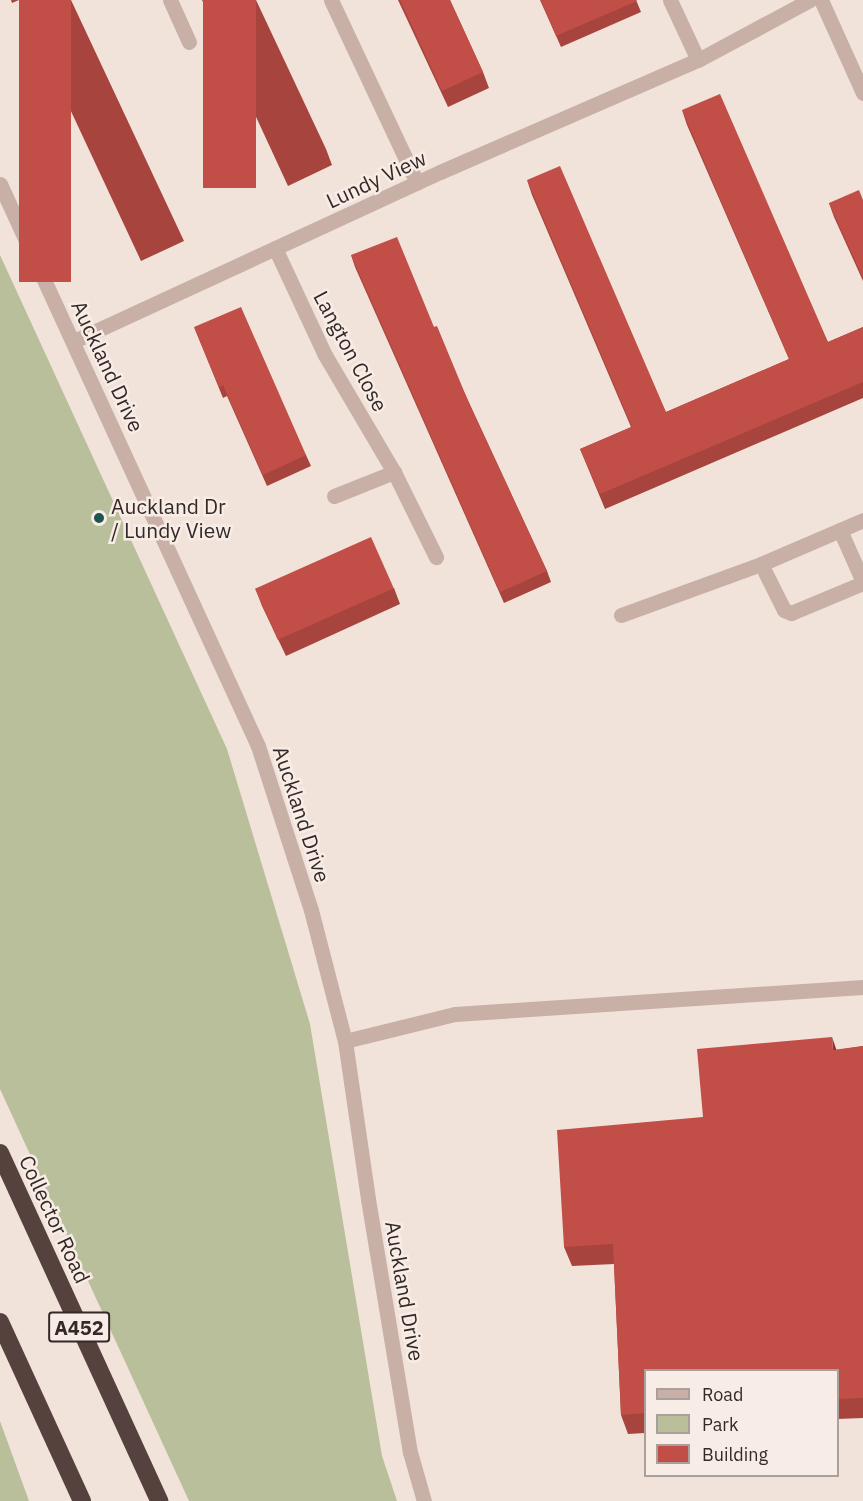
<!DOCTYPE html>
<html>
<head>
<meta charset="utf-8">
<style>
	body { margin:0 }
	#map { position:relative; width:863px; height:1501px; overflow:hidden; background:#f1e2da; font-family:"IBM Plex Sans",sans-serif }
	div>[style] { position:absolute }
	.green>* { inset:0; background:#b9bf9b }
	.minor>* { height:15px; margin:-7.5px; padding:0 7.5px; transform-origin:7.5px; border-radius:7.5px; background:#c8b0a7 }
	.highway>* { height:18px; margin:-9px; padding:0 9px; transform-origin:9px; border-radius:9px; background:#55423e }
	.wall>* { inset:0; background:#a7443d }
	.shaded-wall>* { inset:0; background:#883732 }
	.building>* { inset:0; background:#c24f47; transform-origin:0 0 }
	.dots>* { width:16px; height:16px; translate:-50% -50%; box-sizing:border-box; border:3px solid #f8ede6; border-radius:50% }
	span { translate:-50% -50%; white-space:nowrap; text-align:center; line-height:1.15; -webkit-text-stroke:5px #f8ede6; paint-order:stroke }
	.shield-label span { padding:2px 4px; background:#f8ede6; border:2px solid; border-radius:4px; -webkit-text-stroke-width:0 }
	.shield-label { font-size:20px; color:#352927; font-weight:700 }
	.street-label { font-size:21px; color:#352927 }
	.poi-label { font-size:21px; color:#352927 }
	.left { translate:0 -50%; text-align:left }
	.legend { position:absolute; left:644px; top:1369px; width:195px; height:108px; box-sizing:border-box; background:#f8ede6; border:2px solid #aa9f9a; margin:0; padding:8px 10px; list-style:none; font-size:18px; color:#352927 }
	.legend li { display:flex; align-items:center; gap:12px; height:30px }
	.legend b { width:30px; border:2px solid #aa9f9a }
</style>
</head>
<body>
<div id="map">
	<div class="green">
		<i style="clip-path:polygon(0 255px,227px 749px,310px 1024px,382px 1456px,397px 1501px,189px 1501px,0 1089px)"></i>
		<i style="clip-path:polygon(0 1421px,29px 1501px,0 1501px)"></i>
	</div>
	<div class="minor">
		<i style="left:170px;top:0;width:46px;rotate:65.7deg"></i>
		<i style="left:331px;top:0;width:202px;rotate:64.8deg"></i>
		<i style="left:670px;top:0;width:66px;rotate:65deg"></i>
		<i style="left:821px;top:0;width:102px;rotate:65.7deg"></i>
		<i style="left:0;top:184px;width:618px;rotate:65.34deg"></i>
		<i style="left:258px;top:746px;width:172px;rotate:72.1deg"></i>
		<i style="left:311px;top:910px;width:135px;rotate:75.5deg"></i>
		<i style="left:345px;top:1041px;width:160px;rotate:81.7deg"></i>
		<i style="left:368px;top:1199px;width:256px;rotate:80.6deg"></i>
		<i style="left:410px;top:1452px;width:51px;rotate:74.1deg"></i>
		<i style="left:275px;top:248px;width:118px;rotate:65deg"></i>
		<i style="left:325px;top:355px;width:136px;rotate:59.5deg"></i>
		<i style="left:394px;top:472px;width:95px;rotate:63.7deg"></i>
		<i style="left:74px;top:341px;width:403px;rotate:-24.8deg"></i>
		<i style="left:440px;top:172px;width:281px;rotate:-23.5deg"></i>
		<i style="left:698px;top:60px;width:127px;rotate:-28.2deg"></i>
		<i style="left:334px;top:496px;width:65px;rotate:-21.8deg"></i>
		<i style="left:840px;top:530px;width:57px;rotate:66.1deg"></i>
		<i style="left:761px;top:564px;width:51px;rotate:63.4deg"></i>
		<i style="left:784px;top:610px;width:8px;rotate:23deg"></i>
		<i style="left:791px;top:613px;width:78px;rotate:-22.6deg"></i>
		<i style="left:621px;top:615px;width:149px;rotate:-20deg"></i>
		<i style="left:761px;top:564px;width:111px;rotate:-23.3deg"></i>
		<i style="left:345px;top:1041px;width:113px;rotate:-13.8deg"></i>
		<i style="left:455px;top:1014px;width:409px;rotate:-3.8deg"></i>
	</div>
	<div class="highway">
		<i style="left:0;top:1153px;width:383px;rotate:65.4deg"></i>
		<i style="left:0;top:1322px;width:197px;rotate:65.4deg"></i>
	</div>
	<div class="wall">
		<i style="clip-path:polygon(11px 0,71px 0,184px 241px,141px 261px,19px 0,12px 3px)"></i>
		<i style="clip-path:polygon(202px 0,256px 0,326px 149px,332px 165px,288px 186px)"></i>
		<i style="clip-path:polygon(398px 0,450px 0,483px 72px,489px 88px,448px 107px)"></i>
		<i style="clip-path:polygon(540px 0,636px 0,641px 12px,561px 47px)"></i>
		<i style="clip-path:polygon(682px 110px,828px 342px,863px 327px,863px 398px,605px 509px,580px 449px,631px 427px,532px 195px,527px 180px,666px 412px,789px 359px,687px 125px)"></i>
		<i style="clip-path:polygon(863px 200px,863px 281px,834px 217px,829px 203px)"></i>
		<i style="clip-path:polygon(351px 255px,434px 327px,547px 571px,551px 582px,504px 603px,355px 267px)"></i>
		<i style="clip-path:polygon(194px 327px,306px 455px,311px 466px,267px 486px,227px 396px,223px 398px)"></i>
		<i style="clip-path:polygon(394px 588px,400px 604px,286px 656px,262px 606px,256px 590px)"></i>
		<i style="clip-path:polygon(863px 1046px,863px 1418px,837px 1419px,837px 1371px,645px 1371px,645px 1433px,628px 1434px,621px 1415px,614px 1264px,572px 1266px,564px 1247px,703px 1117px,837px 1050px)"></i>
	</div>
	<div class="shaded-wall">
		<i style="clip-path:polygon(832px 1037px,839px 1057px,833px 1050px)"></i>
	</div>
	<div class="building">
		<i style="left:19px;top:0;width:52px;height:282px"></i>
		<i style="left:203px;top:0;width:53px;height:188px"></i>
		<i style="clip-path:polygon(400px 0,450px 0,483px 72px,442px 91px)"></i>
		<i style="clip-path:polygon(541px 0,636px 0,637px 1px,556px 36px)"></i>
		<i style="clip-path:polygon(720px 94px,828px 342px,863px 327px,863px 382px,600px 494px,580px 449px,632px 427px,527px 180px,560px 166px,666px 412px,789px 359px,682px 110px)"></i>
		<i style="clip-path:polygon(859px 190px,863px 200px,863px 278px,829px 203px)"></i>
		<i style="clip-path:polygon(397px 237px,434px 327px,437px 326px,471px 408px,547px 571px,500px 592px,351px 255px)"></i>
		<i style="clip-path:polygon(241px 307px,306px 455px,263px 475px,223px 385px,219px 387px,194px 327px)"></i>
		<i style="left:371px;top:537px;width:56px;height:127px;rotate:66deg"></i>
		<i style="clip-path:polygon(832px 1037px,833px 1050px,863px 1046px,863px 1398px,837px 1399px,837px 1371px,645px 1371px,645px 1413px,621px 1415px,613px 1244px,564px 1247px,557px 1130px,703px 1117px,697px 1049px)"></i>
	</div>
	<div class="dots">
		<i style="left:99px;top:518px;background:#1e554f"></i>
	</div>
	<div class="shield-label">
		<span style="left:79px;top:1327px">A452</span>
	</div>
	<div class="street-label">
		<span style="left:376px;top:179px;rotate:-25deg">Lundy View</span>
		<span style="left:351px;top:351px;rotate:62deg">Langton Close</span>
		<span style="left:108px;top:366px;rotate:65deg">Auckland Drive</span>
		<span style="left:302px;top:814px;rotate:72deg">Auckland Drive</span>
		<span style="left:55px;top:1219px;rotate:65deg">Collector Road</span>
		<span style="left:405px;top:1291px;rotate:80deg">Auckland Drive</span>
	</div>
	<div class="poi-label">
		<span class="left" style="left:111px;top:518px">Auckland Dr<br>/ Lundy View</span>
	</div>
	<ul class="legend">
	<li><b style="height:8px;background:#c8b0a7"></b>Road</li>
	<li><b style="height:16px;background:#b9bf9b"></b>Park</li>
	<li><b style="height:16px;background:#c24f47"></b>Building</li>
	</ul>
</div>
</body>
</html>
